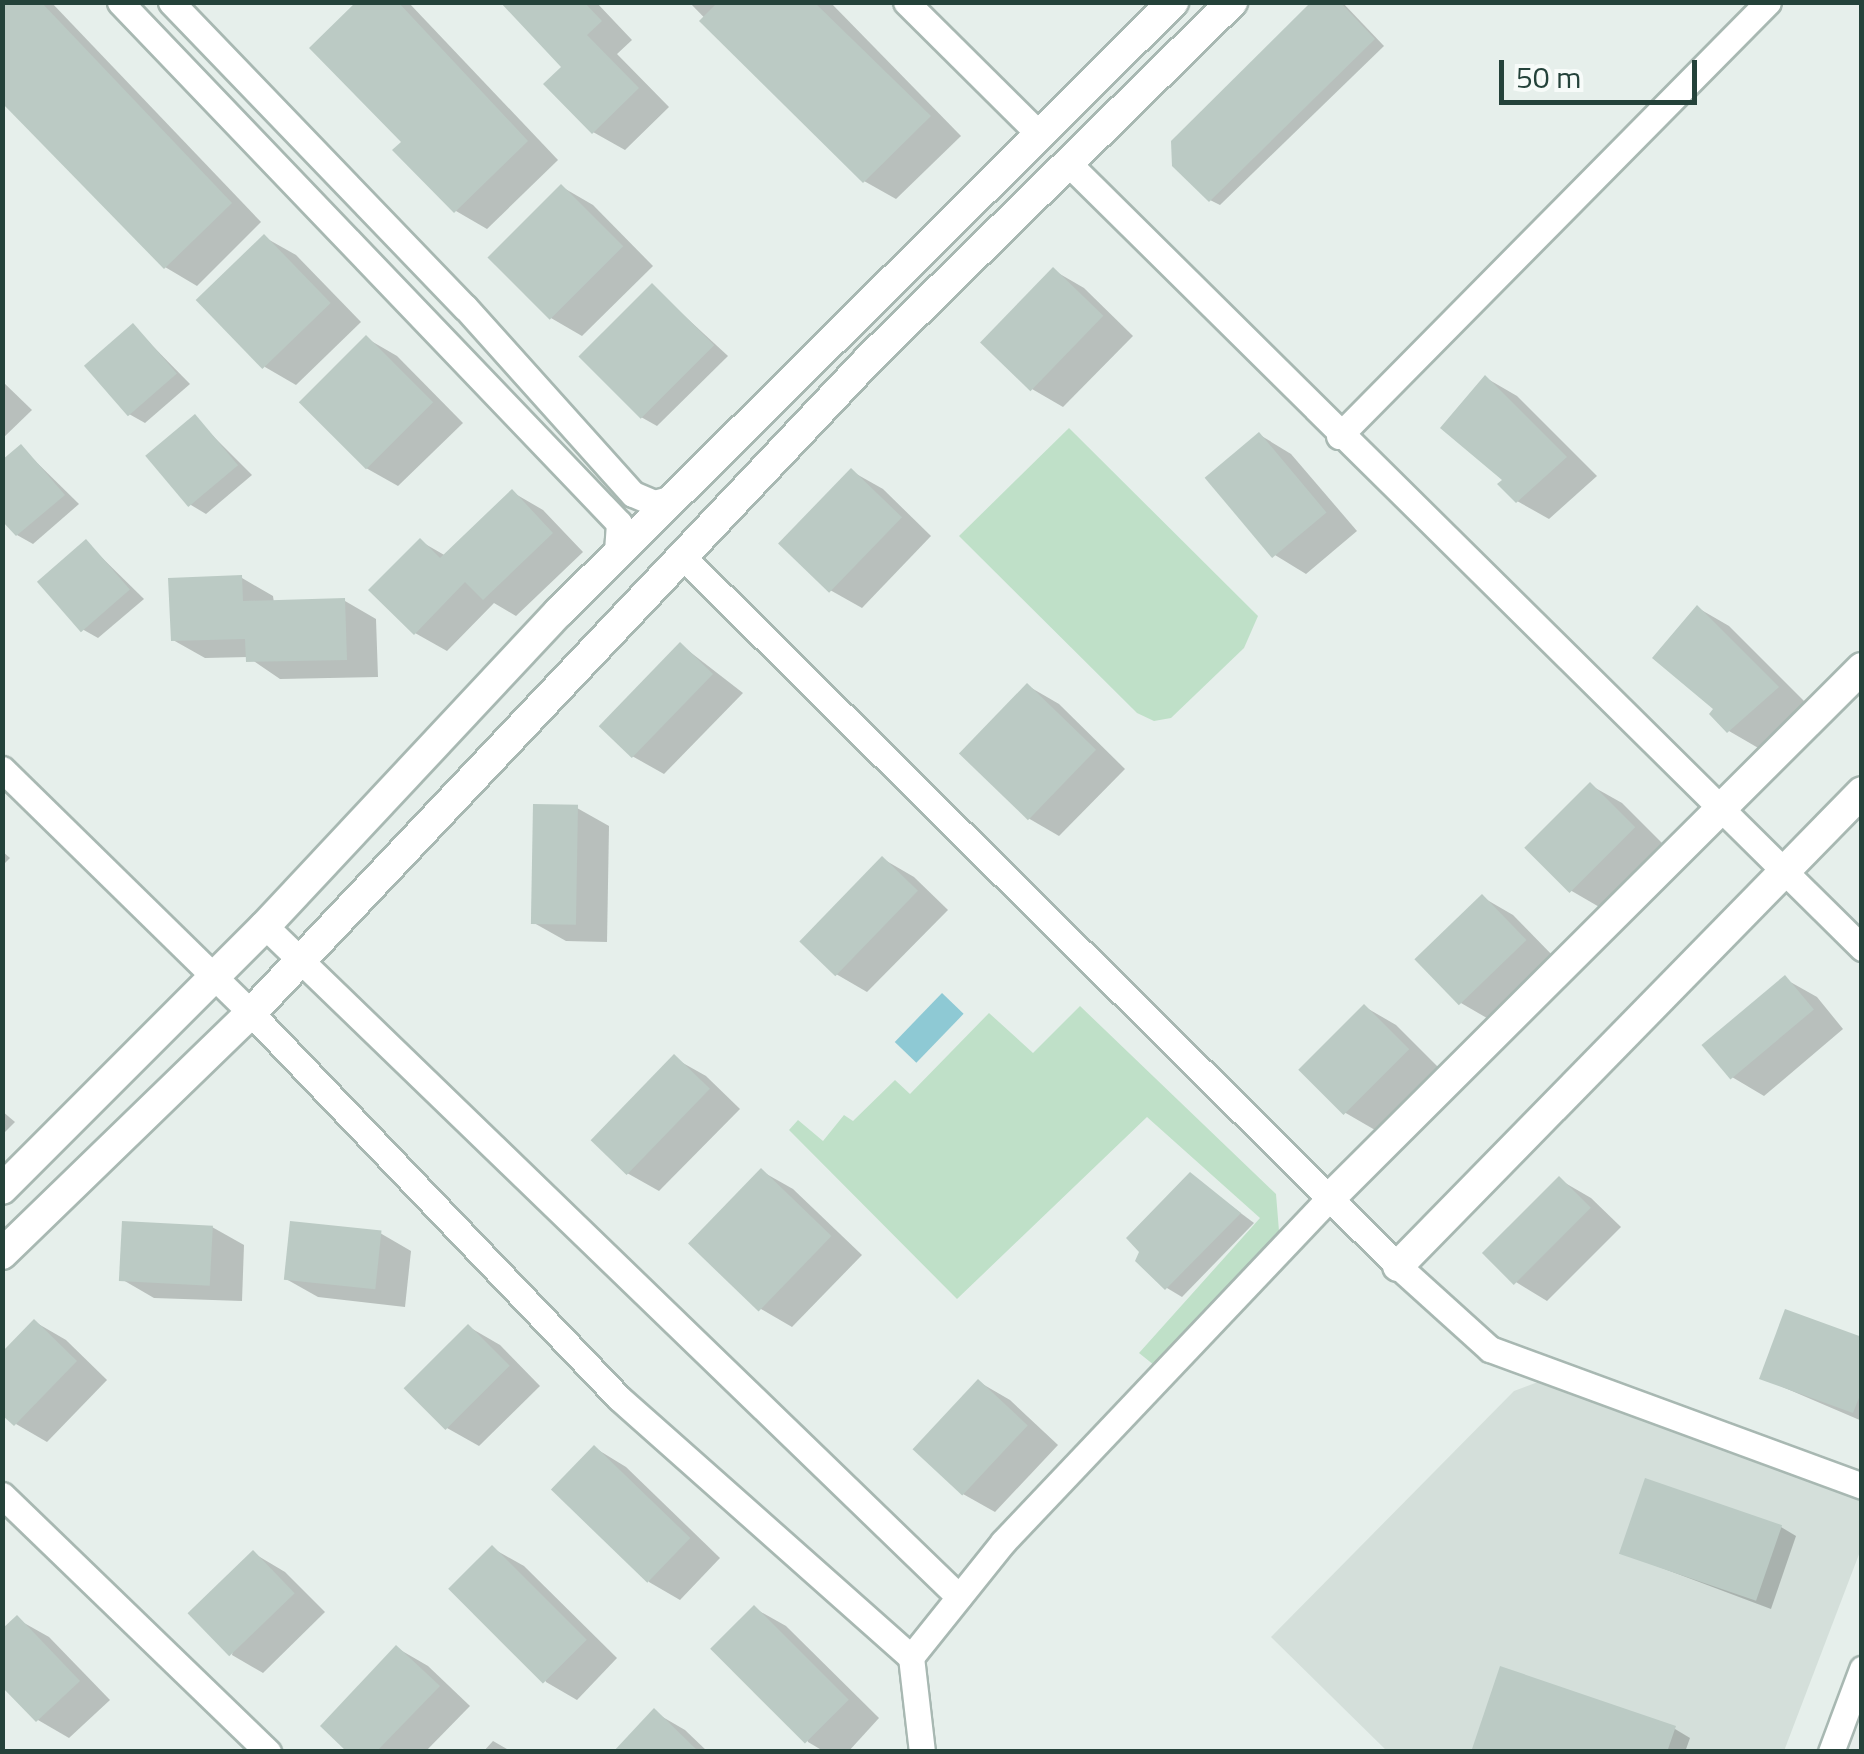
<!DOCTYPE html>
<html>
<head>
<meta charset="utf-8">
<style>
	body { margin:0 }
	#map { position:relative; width:1864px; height:1754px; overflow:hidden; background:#e6efeb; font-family:"Titillium Web",sans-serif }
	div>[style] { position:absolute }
	.built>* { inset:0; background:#d4dfda }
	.green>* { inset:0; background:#bfe0c8 }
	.water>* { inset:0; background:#8ec9d4; transform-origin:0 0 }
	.shadow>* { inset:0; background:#0003 }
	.building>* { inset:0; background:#bbcac4; transform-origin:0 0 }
	.roads { filter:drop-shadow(2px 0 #a8b8b2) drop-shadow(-2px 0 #a8b8b2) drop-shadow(0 2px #a8b8b2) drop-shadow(0 -2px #a8b8b2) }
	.minor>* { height:25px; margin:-12.5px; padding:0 12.5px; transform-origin:12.5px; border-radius:12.5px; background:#fff }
	.tertiary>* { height:30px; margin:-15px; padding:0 15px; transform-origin:15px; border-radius:15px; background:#fff }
	.secondary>* { height:30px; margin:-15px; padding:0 15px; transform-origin:15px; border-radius:15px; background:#fff }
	span { translate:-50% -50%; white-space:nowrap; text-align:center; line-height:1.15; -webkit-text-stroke:9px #f7fbf9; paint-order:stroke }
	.frame { position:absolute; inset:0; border:5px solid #24423a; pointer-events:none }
	.scale { position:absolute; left:1499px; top:60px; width:198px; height:45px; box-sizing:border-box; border:5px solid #24423a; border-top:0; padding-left:12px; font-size:30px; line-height:35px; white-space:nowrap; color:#24423a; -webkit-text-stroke:8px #f7fbf9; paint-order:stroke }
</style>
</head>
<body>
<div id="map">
	<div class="built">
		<i style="clip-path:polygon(1546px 1379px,1861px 1498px,1861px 1549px,1784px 1751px,1387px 1751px,1271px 1637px,1514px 1391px)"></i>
	</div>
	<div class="green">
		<i style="clip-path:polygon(1069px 428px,1258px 616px,1244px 648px,1171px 718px,1154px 721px,1137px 713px,959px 536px)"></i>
		<i style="clip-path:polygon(1080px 1006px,1276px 1194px,1279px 1231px,1154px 1365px,1139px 1353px,1260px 1218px,1147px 1117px,957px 1299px,789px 1130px,798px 1120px,823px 1141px,844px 1115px,853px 1121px,895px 1080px,910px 1094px,989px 1013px,1033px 1053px)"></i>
	</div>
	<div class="water">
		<i style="left:942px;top:993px;width:30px;height:68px;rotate:44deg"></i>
	</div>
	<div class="shadow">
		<i style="clip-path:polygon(2px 2px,51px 2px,261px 222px,197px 286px,165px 267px)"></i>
		<i style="clip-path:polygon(359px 2px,409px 3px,558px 160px,487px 229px,456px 211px)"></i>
		<i style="clip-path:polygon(503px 2px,596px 2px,632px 40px,617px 54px,669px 107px,625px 150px,593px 132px,564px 67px)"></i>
		<i style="clip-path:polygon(689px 2px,830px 2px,961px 136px,896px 199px,864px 181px)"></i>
		<i style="clip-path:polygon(1314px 2px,1342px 2px,1384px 46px,1220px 205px,1210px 200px)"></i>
		<i style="clip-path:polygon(562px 187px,593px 205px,653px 266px,582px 336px,551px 318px)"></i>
		<i style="clip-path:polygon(264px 237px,296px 255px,361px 322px,296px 385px,265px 367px)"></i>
		<i style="clip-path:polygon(1053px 270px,1084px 288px,1133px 336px,1063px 407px,1032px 389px)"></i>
		<i style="clip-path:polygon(652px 286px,728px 356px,657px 426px,641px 417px)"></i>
		<i style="clip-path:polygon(133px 326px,190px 384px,145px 423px,129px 414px)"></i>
		<i style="clip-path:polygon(366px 338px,397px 356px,463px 423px,398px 486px,366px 468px)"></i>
		<i style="clip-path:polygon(1486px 378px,1517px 396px,1597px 476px,1549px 519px,1517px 501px,1505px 480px)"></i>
		<i style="clip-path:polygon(2px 381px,32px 410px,2px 439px)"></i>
		<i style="clip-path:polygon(195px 418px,252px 475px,206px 514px,191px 505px)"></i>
		<i style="clip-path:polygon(1260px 435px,1291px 454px,1357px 531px,1306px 574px,1275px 555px)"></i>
		<i style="clip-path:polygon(21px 447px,79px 504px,33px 544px,17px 535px)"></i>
		<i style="clip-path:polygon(851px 471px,883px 489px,931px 536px,862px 608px,830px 590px)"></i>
		<i style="clip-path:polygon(512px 492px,543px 510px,583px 552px,516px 616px,494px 603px,447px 651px,415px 633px,420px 541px,446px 556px)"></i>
		<i style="clip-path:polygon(86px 542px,144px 599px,98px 638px,82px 629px)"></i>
		<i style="clip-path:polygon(242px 578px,273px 596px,274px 603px,345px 601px,376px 619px,378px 677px,280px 679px,248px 657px,205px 658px,173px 640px)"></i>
		<i style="clip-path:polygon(1698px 608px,1729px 626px,1809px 706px,1760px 749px,1729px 731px)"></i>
		<i style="clip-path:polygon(681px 645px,743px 693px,664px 774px,632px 756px)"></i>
		<i style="clip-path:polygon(1028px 686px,1059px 704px,1125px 769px,1059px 836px,1028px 818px)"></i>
		<i style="clip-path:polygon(1590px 785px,1622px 803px,1665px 846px,1601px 908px,1570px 890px,1527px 847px)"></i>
		<i style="clip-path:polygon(577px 808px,609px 826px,607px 942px,566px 941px,534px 923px)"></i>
		<i style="clip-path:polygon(2px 851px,10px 858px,2px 866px)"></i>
		<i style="clip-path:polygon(883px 859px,914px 877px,948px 910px,867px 992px,836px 974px,802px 941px)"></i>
		<i style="clip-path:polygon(1482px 897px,1513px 915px,1556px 959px,1492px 1021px,1461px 1003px)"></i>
		<i style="clip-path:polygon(1785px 979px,1817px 997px,1843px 1029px,1764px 1096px,1732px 1077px)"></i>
		<i style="clip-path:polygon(1365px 1007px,1396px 1025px,1439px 1068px,1375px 1130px,1344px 1112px,1301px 1069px)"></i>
		<i style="clip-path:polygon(674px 1058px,706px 1076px,740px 1109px,659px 1191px,627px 1173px)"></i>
		<i style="clip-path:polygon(2px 1111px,15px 1122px,2px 1135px)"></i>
		<i style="clip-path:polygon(761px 1171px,793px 1189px,862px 1255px,792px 1327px,761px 1309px)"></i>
		<i style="clip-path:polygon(1190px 1175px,1254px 1223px,1182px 1297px,1167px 1288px,1142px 1251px)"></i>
		<i style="clip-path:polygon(1560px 1180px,1591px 1198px,1621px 1227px,1547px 1301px,1516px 1282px,1486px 1253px)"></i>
		<i style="clip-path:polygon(212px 1227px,244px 1245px,242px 1301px,154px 1298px,123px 1280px)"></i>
		<i style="clip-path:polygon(380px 1233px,411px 1251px,405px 1307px,318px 1297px,286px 1279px)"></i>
		<i style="clip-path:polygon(35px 1322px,66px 1340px,107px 1380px,47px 1442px,16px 1424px)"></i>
		<i style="clip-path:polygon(469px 1327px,500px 1345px,540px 1386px,479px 1446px,447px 1428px)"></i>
		<i style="clip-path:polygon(1862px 1340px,1862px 1421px,1762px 1378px)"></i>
		<i style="clip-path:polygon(979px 1382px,1010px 1400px,1058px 1445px,995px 1512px,963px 1494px)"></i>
		<i style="clip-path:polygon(595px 1448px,626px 1467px,720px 1558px,680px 1600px,649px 1582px)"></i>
		<i style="clip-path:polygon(1781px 1527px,1796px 1536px,1771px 1609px,1622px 1553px)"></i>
		<i style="clip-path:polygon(492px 1548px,524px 1566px,617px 1658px,577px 1700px,546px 1682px)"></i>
		<i style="clip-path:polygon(253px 1553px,285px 1572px,325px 1612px,263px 1673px,232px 1655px)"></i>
		<i style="clip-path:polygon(754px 1608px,786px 1626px,879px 1718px,848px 1752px,825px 1752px,808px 1742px)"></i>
		<i style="clip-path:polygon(17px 1619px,49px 1637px,110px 1700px,69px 1738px,38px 1720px)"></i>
		<i style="clip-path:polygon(397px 1648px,428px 1666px,470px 1706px,425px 1752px,351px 1752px)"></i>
		<i style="clip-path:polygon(654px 1712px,685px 1730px,708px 1752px,616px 1752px)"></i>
		<i style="clip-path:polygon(1675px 1729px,1690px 1738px,1685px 1752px,1473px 1752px)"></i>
		<i style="clip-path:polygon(493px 1741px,512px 1752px,483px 1752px)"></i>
	</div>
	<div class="building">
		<i style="clip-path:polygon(2px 2px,41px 2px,232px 203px,164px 269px,2px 103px)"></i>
		<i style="clip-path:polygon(356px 2px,398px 2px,528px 141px,454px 213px,392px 150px,401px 142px,309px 48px)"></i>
		<i style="clip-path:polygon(500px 2px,584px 2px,602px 21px,587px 35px,639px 88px,592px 134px,543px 84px,561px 67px)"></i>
		<i style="clip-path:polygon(718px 2px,814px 2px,931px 116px,863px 183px,699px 21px)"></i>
		<i style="clip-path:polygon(1311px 2px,1340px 2px,1375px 39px,1209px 202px,1172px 166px,1171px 141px)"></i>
		<i style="left:561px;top:184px;width:88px;height:104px;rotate:45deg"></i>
		<i style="left:264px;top:234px;width:96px;height:95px;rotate:46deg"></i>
		<i style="left:1053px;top:267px;width:70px;height:105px;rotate:44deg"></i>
		<i style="left:652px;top:283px;width:88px;height:104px;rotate:45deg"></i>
		<i style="left:133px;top:323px;width:67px;height:65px;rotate:49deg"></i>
		<i style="left:366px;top:335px;width:95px;height:95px;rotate:45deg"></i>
		<i style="clip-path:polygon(1485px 375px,1567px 457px,1516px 503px,1497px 484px,1502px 480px,1440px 428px)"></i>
		<i style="left:195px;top:414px;width:67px;height:65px;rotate:50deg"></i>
		<i style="left:1259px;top:432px;width:105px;height:71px;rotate:50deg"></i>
		<i style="clip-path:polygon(21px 444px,65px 495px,16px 536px,2px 521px,2px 460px)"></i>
		<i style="left:851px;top:468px;width:71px;height:105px;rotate:44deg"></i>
		<i style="clip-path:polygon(512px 489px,553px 533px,483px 600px,465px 582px,414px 635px,368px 590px,420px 538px,440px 558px)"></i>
		<i style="left:86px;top:539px;width:67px;height:65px;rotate:49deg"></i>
		<i style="clip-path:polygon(242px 575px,243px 601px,345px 598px,347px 660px,246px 662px,245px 639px,171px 641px,168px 578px)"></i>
		<i style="clip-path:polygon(1697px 605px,1779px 687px,1727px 733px,1709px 714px,1713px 709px,1652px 658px)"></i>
		<i style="left:680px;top:642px;width:46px;height:117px;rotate:44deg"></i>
		<i style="left:1027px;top:683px;width:96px;height:98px;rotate:44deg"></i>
		<i style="left:1590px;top:782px;width:64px;height:93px;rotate:45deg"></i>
		<i style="left:533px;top:804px;width:45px;height:120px;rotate:1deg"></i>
		<i style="left:882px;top:856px;width:50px;height:119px;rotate:44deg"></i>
		<i style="left:1482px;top:894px;width:64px;height:94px;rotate:46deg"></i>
		<i style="left:1785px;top:975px;width:45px;height:109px;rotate:50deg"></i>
		<i style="left:1364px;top:1004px;width:64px;height:93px;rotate:45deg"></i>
		<i style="left:674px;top:1054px;width:50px;height:120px;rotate:44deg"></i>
		<i style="left:761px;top:1168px;width:98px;height:105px;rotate:44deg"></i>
		<i style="clip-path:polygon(1190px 1172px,1241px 1213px,1165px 1290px,1135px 1261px,1139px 1252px,1126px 1238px)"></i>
		<i style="left:1559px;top:1176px;width:45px;height:109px;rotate:45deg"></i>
		<i style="left:122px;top:1221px;width:91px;height:60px;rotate:3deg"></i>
		<i style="left:290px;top:1221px;width:92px;height:59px;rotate:6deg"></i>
		<i style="clip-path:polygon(1785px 1309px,1862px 1337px,1862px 1390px,1853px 1413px,1759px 1379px)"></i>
		<i style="clip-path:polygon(34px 1319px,77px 1361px,14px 1426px,2px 1415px,2px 1352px)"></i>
		<i style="left:468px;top:1324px;width:59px;height:91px;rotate:45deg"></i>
		<i style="left:978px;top:1379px;width:68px;height:96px;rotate:43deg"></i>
		<i style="left:594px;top:1445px;width:134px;height:62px;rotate:44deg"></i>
		<i style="left:1645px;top:1478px;width:145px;height:80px;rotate:19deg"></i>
		<i style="left:492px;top:1545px;width:134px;height:62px;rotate:45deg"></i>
		<i style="left:253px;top:1550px;width:60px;height:91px;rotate:46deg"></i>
		<i style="left:754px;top:1605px;width:134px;height:62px;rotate:45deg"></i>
		<i style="clip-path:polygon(17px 1615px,80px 1681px,36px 1722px,2px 1687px,2px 1629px)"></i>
		<i style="clip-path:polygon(396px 1645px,440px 1686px,376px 1752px,347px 1752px,320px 1726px)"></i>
		<i style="clip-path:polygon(1500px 1666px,1676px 1726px,1667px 1752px,1471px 1752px)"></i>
		<i style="clip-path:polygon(654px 1708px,699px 1752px,613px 1752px)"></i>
	</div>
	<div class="roads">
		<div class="minor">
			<i style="left:120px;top:2px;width:721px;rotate:46.24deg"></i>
			<i style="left:619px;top:523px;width:31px;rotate:94deg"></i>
			<i style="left:171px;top:2px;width:424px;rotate:46.1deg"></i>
			<i style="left:465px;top:307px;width:251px;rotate:48.1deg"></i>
			<i style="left:633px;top:494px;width:23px;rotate:23deg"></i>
			<i style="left:654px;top:503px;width:20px;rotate:-15deg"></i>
			<i style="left:906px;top:2px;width:189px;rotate:44.8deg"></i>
			<i style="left:1070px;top:165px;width:1114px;rotate:44.67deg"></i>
			<i style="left:1339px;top:436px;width:610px;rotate:-45.33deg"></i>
			<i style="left:683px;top:557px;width:1007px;rotate:44.76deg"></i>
			<i style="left:1398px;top:1266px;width:124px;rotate:42.1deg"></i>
			<i style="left:1490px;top:1349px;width:396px;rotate:20.2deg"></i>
			<i style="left:2px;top:769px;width:349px;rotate:44.4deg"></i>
			<i style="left:251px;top:1013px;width:533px;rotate:46.29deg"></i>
			<i style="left:619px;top:1398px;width:390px;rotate:41.6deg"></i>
			<i style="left:911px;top:1657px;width:96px;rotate:83.4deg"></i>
			<i style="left:265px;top:926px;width:965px;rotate:44.03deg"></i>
			<i style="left:2px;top:1495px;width:370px;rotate:44deg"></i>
			<i style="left:911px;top:1657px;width:147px;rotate:-51.3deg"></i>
			<i style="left:1003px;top:1542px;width:475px;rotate:-46.5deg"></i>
			<i style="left:1831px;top:1752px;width:89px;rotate:-69.5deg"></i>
		</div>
		<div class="tertiary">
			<i style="left:1330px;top:1198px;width:751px;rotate:-44.89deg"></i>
			<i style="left:1398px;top:1266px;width:663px;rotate:-45.61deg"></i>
		</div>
		<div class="secondary">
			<i style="left:2px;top:1189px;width:372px;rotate:-45deg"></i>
			<i style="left:265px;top:926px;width:430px;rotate:-46.9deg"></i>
			<i style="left:559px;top:612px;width:866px;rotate:-44.81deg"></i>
			<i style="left:2px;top:1254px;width:347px;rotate:-44.1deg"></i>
			<i style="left:251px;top:1013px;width:898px;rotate:-46.62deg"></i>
			<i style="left:868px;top:360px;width:511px;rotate:-44.52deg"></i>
		</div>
	</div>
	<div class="frame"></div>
	<div class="scale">50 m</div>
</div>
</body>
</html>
